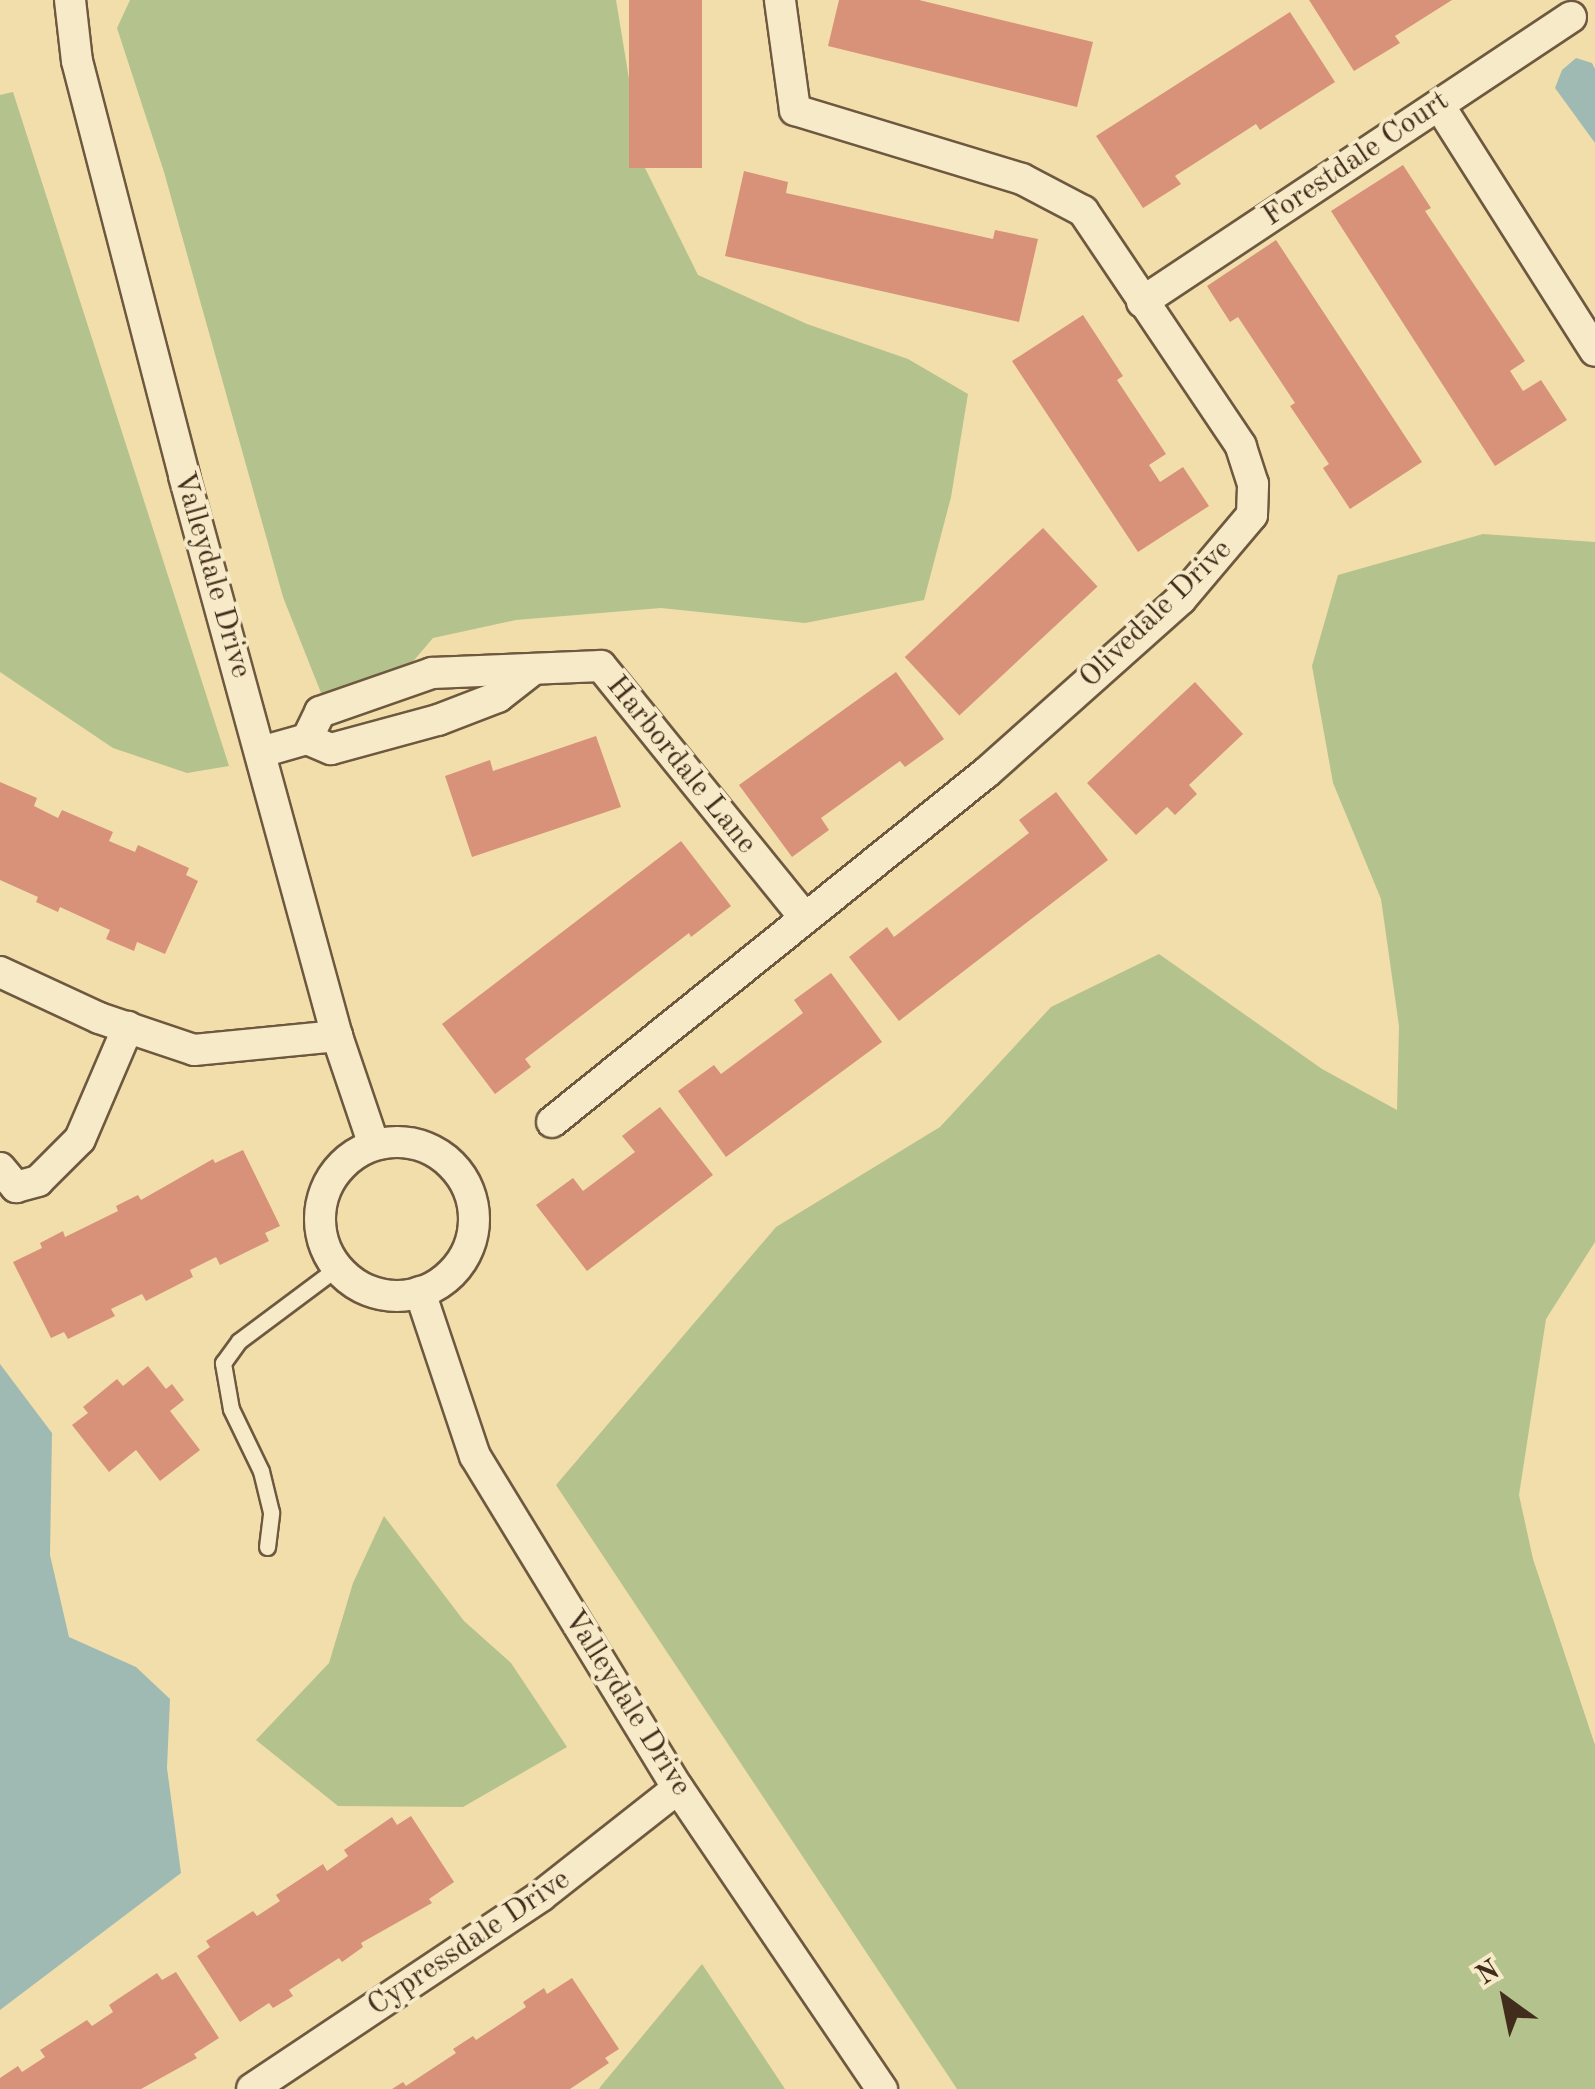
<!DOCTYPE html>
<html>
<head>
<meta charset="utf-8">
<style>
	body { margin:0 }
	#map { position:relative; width:1595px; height:2089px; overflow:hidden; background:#f2deab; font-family:"Old Standard TT",serif }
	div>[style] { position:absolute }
	.green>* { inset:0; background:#b4c28d }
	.water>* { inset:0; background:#9fbab3 }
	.building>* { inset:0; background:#d79279; transform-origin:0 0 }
	.roads { filter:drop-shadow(2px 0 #6e5940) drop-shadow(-2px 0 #6e5940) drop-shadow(0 2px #6e5940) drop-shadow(0 -2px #6e5940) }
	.lane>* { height:15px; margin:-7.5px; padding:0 7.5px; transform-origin:7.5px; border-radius:7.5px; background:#f7eac8 }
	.street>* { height:30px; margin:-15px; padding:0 15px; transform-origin:15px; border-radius:15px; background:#f7eac8 }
	.street>.ring { margin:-15px; padding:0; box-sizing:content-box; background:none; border:30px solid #f7eac8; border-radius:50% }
	span { translate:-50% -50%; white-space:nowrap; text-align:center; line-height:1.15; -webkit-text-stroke:8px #f7eac8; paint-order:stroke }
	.street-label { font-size:30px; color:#422d1c }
	.north { position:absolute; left:1455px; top:1949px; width:100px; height:100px; -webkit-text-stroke:8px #f7eac8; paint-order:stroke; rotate:327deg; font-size:28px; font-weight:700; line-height:40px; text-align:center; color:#422d1c }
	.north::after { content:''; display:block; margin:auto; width:35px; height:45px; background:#422d1c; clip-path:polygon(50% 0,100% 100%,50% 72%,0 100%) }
</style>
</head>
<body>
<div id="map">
	<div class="green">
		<i style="clip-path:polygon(130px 0,616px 0,643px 164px,698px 275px,807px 324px,908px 359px,968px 394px,951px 497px,924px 600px,805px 623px,661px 608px,516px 620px,433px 638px,381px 699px,329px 713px,283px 597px,164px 172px,117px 28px)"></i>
		<i style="clip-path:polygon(13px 92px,229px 766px,187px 773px,113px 748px,0 672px,0 95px)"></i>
		<i style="clip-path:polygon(1483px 534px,1595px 542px,1595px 1242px,1546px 1319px,1519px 1495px,1533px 1559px,1595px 1745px,1595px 2089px,957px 2089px,556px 1485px,776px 1227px,940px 1127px,1051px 1007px,1159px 954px,1322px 1069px,1397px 1110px,1399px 1026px,1381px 899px,1333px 783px,1312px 666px,1338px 575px)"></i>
		<i style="clip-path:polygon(384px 1516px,464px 1621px,511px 1663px,567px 1747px,463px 1807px,338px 1806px,256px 1740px,329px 1663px,353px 1583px)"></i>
		<i style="clip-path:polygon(702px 1964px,785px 2089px,599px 2089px,601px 2086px)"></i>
	</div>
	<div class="water">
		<i style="clip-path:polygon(1576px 58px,1592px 63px,1595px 69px,1595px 143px,1555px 88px,1562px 70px)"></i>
		<i style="clip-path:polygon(0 1364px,52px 1433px,50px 1555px,69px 1637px,136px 1667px,170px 1699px,167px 1768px,181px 1873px,0 2010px)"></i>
	</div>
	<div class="building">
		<i style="left:629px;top:0;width:73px;height:168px"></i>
		<i style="clip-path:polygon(839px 0,919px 0,1093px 42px,1077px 107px,828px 46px)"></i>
		<i style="clip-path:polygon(1309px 0,1452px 0,1395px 36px,1400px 43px,1354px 71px)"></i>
		<i style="clip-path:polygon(1290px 12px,1335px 82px,1260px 130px,1256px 124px,1175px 176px,1181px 184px,1143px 208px,1096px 136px)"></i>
		<i style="clip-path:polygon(1403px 165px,1431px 208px,1425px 211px,1525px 361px,1510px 371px,1523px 391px,1541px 380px,1567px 420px,1495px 466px,1331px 211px)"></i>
		<i style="clip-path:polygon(744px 171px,788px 182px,786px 193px,993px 239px,995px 230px,1038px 239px,1019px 322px,725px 256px)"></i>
		<i style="clip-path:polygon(1276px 240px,1422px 462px,1350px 509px,1323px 468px,1329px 464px,1290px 406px,1295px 403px,1238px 317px,1230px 322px,1207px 286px)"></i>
		<i style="clip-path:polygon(1083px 315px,1123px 376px,1117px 380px,1166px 454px,1149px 465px,1160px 482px,1183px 467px,1209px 506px,1138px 552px,1012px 361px)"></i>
		<i style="left:1043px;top:528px;width:80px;height:189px;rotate:47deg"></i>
		<i style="clip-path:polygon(896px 672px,944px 739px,905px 767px,900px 761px,821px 818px,829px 830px,792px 857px,739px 785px)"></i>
		<i style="clip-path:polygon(1195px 682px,1243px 734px,1189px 785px,1197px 794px,1175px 815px,1167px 807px,1136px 835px,1087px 783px)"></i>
		<i style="clip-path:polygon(596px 736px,621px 807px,472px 857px,445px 776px,490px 760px,493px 771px)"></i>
		<i style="clip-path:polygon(0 782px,37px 798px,34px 806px,58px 818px,62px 810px,113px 832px,109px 841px,135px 852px,138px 845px,189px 868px,186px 875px,198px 881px,165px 954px,137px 942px,134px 951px,106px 939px,110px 930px,60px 907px,58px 912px,36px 902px,38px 897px,0 880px)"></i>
		<i style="clip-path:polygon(1056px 792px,1108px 860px,899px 1021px,849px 957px,887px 927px,894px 937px,1029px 833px,1019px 820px)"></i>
		<i style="clip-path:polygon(681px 841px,731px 906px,691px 937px,689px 933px,525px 1059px,531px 1067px,495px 1094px,442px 1024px)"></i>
		<i style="clip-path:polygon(831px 973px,882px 1042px,726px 1157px,678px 1091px,714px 1065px,721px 1074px,803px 1013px,794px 1000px)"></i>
		<i style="clip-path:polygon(660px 1107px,713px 1175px,587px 1271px,536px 1205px,573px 1178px,583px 1191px,635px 1152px,622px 1136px)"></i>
		<i style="clip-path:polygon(243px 1150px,280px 1226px,265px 1233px,269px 1241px,220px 1265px,216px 1257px,190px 1270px,193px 1277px,146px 1301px,142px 1294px,111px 1309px,115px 1316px,68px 1339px,64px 1332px,51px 1338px,13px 1262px,42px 1248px,40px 1243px,63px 1231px,65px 1237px,118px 1211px,116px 1206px,138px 1195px,141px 1200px,213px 1159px,215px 1163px)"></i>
		<i style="clip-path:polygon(148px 1366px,166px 1389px,172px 1384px,184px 1400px,170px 1411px,200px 1450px,160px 1481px,136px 1450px,109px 1472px,72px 1425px,88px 1413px,83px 1407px,117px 1379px,123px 1386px)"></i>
		<i style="clip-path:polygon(411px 1816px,454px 1882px,429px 1899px,432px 1903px,361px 1943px,363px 1947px,342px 1962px,339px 1958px,289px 1990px,293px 1996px,273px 2008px,269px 2003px,240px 2022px,197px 1956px,210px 1947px,206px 1941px,253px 1911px,257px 1916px,280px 1901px,276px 1895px,323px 1864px,327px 1871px,348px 1856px,344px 1850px,392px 1817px,397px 1825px)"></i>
		<i style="clip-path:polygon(176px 1972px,219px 2038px,194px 2054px,197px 2058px,141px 2089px,0 2089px,0 2078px,18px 2066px,22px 2072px,45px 2057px,40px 2050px,87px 2020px,92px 2026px,113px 2012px,109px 2005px,157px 1973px,162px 1980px)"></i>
		<i style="clip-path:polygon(572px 1978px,619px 2049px,605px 2058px,609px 2063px,570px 2089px,392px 2089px,403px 2082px,406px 2086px,456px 2053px,453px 2049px,473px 2036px,476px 2040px,526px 2007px,523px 2002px,544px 1988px,547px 1994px)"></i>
	</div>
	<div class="roads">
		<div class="lane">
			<i style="left:267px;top:1547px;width:35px;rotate:-83deg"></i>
			<i style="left:271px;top:1512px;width:42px;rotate:-103.7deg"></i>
			<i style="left:261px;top:1471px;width:69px;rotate:-115.8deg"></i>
			<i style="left:231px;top:1409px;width:47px;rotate:-99.9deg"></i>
			<i style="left:223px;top:1363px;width:27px;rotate:-54deg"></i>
			<i style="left:239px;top:1341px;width:122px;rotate:-36.7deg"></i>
		</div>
		<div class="street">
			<i style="left:70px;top:0;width:61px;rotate:83.5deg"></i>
			<i style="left:77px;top:61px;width:429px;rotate:75.5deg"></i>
			<i style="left:184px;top:476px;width:581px;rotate:74.72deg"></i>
			<i style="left:337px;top:1036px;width:115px;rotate:71.3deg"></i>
			<i style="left:1439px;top:105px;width:291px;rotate:57.6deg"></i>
			<i style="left:1142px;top:302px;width:515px;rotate:-33.6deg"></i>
			<i style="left:307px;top:739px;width:30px;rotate:-64deg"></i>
			<i style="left:320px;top:712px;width:119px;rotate:-19.2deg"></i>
			<i style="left:432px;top:673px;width:169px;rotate:-2.4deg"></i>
			<i style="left:601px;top:666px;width:324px;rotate:51deg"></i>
			<i style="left:261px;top:752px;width:48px;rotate:-15.8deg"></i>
			<i style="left:307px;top:739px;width:26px;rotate:23deg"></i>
			<i style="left:331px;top:749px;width:111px;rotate:-15.2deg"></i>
			<i style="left:438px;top:720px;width:64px;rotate:-21deg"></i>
			<i style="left:498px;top:697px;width:41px;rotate:-38deg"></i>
			<i style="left:0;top:972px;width:109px;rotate:24.9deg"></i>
			<i style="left:99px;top:1018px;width:100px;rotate:18.6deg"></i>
			<i style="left:194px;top:1050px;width:144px;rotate:-5.6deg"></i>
			<i style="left:552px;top:1122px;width:558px;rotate:-38.82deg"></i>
			<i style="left:987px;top:772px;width:260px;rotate:-41.7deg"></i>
			<i style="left:1181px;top:599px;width:110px;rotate:-49.8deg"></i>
			<i style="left:1252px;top:515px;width:31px;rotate:-88deg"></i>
			<i style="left:1253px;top:484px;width:40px;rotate:-108deg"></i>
			<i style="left:1241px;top:446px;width:283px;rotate:-123.9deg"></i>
			<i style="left:1083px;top:211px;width:69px;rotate:-152.3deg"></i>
			<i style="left:1022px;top:179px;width:237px;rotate:-163.1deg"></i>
			<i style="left:795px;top:110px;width:111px;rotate:-97.8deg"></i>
			<i class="ring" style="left:320px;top:1142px;width:124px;height:124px"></i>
			<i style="left:0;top:1168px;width:25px;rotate:50deg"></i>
			<i style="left:16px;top:1187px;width:23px;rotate:-15deg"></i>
			<i style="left:38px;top:1181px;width:59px;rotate:-45deg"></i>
			<i style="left:80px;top:1139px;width:122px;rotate:-66.8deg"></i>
			<i style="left:420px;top:1292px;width:173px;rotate:71.5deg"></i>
			<i style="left:475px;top:1456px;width:389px;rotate:58.6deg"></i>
			<i style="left:678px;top:1788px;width:364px;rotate:55.9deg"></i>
			<i style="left:252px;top:2089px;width:348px;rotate:-33.7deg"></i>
			<i style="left:541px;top:1896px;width:174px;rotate:-38.2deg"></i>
		</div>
	</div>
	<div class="street-label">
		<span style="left:1356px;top:159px;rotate:-34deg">Forestdale Court</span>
		<span style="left:212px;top:575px;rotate:74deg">Valleydale Drive</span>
		<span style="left:1156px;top:614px;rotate:-44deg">Olivedale Drive</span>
		<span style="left:681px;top:765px;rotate:51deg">Harbordale Lane</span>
		<span style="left:627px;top:1703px;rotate:58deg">Valleydale Drive</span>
		<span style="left:469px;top:1943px;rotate:-34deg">Cypressdale Drive</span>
	</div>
	<div class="north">N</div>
</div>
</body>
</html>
